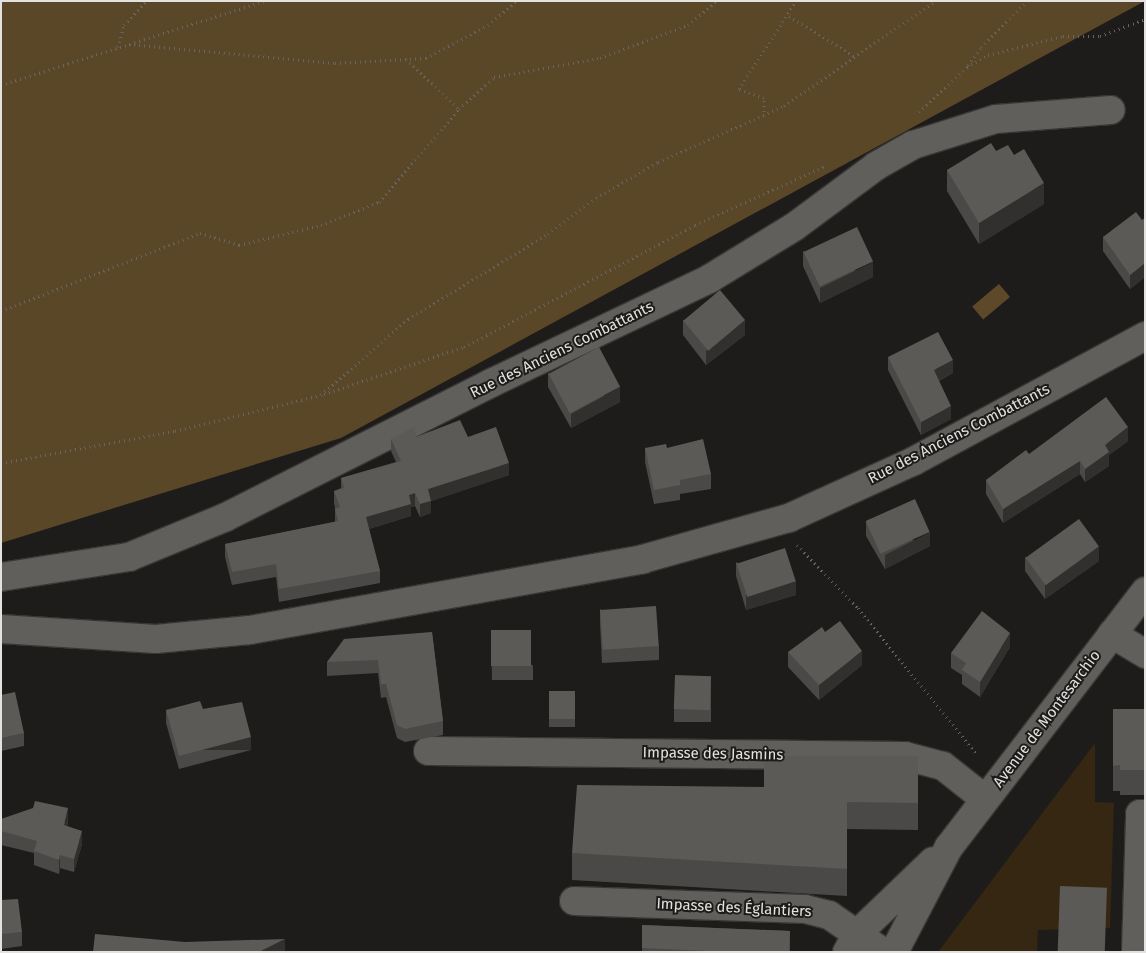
<!DOCTYPE html>
<html>
<head>
<meta charset="utf-8">
<style>
	body { margin:0 }
	#map { position:relative; width:1146px; height:953px; overflow:hidden; background:#1e1c1a; font-family:"Fira Sans",sans-serif }
	div>[style] { position:absolute }
	.green>* { inset:0; background:#352711 }
	.forest>* { inset:0; background:#5a4727 }
	.water>* { inset:0; background:#5d492a; transform-origin:0 0 }
	.path>* { height:3px; margin-top:-1.5px; transform-origin:0; background:repeating-linear-gradient(90deg,#686664 0 1px,transparent 0 5px) }
	.roads { filter:drop-shadow(1px 0 #383735) drop-shadow(-1px 0 #383735) drop-shadow(0 1px #383735) drop-shadow(0 -1px #383735) }
	.minor>* { height:28px; margin:-14px; padding:0 14px; transform-origin:14px; border-radius:14px; background:#615f5c }
	.wall>* { inset:0; background:#4a4947; transform-origin:0 0 }
	.shaded-wall>* { inset:0; background:#32302e; transform-origin:0 0 }
	.building>* { inset:0; background:#5b5a57; transform-origin:0 0 }
	span { translate:-50% -50%; white-space:nowrap; text-align:center; line-height:1.15; -webkit-text-stroke:4px #1e1c1a; paint-order:stroke }
	.street-label { font-size:15px; color:#e3e2e0 }
	.frame { position:absolute; inset:0; border:2px solid #e3e2e0; pointer-events:none }
</style>
</head>
<body>
<div id="map">
	<div class="green">
		<i style="clip-path:polygon(1095px 743px,1095px 802px,1114px 803px,1110px 928px,1038px 930px,1037px 952px,938px 952px)"></i>
	</div>
	<div class="forest">
		<i style="clip-path:polygon(1px 1px,1145px 1px,341px 438px,1px 543px)"></i>
	</div>
	<div class="water">
		<i style="left:999px;top:284px;width:17px;height:35px;rotate:50deg"></i>
	</div>
	<div class="path">
		<i style="left:789px;top:16px;width:76px;rotate:31.6deg"></i>
		<i style="left:129px;top:44px;width:207px;rotate:5.3deg"></i>
		<i style="left:335px;top:63px;width:91px;rotate:-3.1deg"></i>
		<i style="left:426px;top:58px;width:70px;rotate:-28deg"></i>
		<i style="left:488px;top:25px;width:38px;rotate:-40deg"></i>
		<i style="left:118px;top:47px;width:23px;rotate:-75deg"></i>
		<i style="left:124px;top:25px;width:33px;rotate:-47deg"></i>
		<i style="left:406px;top:59px;width:73px;rotate:43.3deg"></i>
		<i style="left:968px;top:65px;width:22px;rotate:-54deg"></i>
		<i style="left:981px;top:47px;width:65px;rotate:-45deg"></i>
		<i style="left:1px;top:85px;width:277px;rotate:-17.7deg"></i>
		<i style="left:919px;top:112px;width:66px;rotate:-43.2deg"></i>
		<i style="left:967px;top:67px;width:24px;rotate:-30deg"></i>
		<i style="left:988px;top:55px;width:77px;rotate:-14.2deg"></i>
		<i style="left:1063px;top:36px;width:37px"></i>
		<i style="left:1100px;top:36px;width:48px;rotate:-20.7deg"></i>
		<i style="left:764px;top:116px;width:18px;rotate:-90deg"></i>
		<i style="left:764px;top:98px;width:27px;rotate:-160deg"></i>
		<i style="left:739px;top:89px;width:105px;rotate:-57.1deg"></i>
		<i style="left:1px;top:311px;width:214px;rotate:-21.4deg"></i>
		<i style="left:200px;top:233px;width:41px;rotate:17.1deg"></i>
		<i style="left:239px;top:245px;width:84px;rotate:-13.7deg"></i>
		<i style="left:321px;top:225px;width:62px;rotate:-21.6deg"></i>
		<i style="left:379px;top:202px;width:123px;rotate:-49.3deg"></i>
		<i style="left:459px;top:109px;width:47px;rotate:-42.4deg"></i>
		<i style="left:494px;top:77px;width:108px;rotate:-10.2deg"></i>
		<i style="left:600px;top:58px;width:94px;rotate:-20.6deg"></i>
		<i style="left:688px;top:25px;width:38px;rotate:-40deg"></i>
		<i style="left:324px;top:394px;width:148px;rotate:-18.6deg"></i>
		<i style="left:464px;top:347px;width:261px;rotate:-27.8deg"></i>
		<i style="left:695px;top:225px;width:143px;rotate:-24.4deg"></i>
		<i style="left:1px;top:463px;width:177px;rotate:-10.4deg"></i>
		<i style="left:175px;top:431px;width:150px;rotate:-13.9deg"></i>
		<i style="left:321px;top:395px;width:116px;rotate:-41.1deg"></i>
		<i style="left:408px;top:319px;width:164px;rotate:-31.3deg"></i>
		<i style="left:548px;top:234px;width:60px;rotate:-36.9deg"></i>
		<i style="left:596px;top:198px;width:72px;rotate:-30.1deg"></i>
		<i style="left:658px;top:162px;width:138px;rotate:-24deg"></i>
		<i style="left:784px;top:106px;width:184px;rotate:-34.8deg"></i>
		<i style="left:797px;top:545px;width:88px;rotate:45.9deg"></i>
		<i style="left:858px;top:608px;width:186px;rotate:50.9deg"></i>
	</div>
	<div class="roads">
		<div class="minor">
			<i style="left:1px;top:577px;width:130px;rotate:-8.9deg"></i>
			<i style="left:129px;top:557px;width:105px;rotate:-22.4deg"></i>
			<i style="left:226px;top:517px;width:297px;rotate:-26.8deg"></i>
			<i style="left:491px;top:383px;width:242px;rotate:-25.5deg"></i>
			<i style="left:709px;top:279px;width:100px;rotate:-31.5deg"></i>
			<i style="left:794px;top:227px;width:102px;rotate:-36.6deg"></i>
			<i style="left:876px;top:166px;width:43px;rotate:-29.6deg"></i>
			<i style="left:913px;top:145px;width:87px;rotate:-17.4deg"></i>
			<i style="left:996px;top:119px;width:115px;rotate:-4.5deg"></i>
			<i style="left:1px;top:629px;width:155px;rotate:3.7deg"></i>
			<i style="left:156px;top:639px;width:94px;rotate:-5.5deg"></i>
			<i style="left:250px;top:630px;width:399px;rotate:-10.2deg"></i>
			<i style="left:643px;top:559px;width:152px;rotate:-15.7deg"></i>
			<i style="left:789px;top:518px;width:137px;rotate:-24.5deg"></i>
			<i style="left:914px;top:461px;width:263px;rotate:-28.4deg"></i>
			<i style="left:1112px;top:634px;width:39px;rotate:31deg"></i>
			<i style="left:428px;top:751px;width:477px;rotate:0.6deg"></i>
			<i style="left:905px;top:756px;width:39px;rotate:15deg"></i>
			<i style="left:943px;top:766px;width:53px;rotate:38.2deg"></i>
			<i style="left:574px;top:901px;width:231px;rotate:2deg"></i>
			<i style="left:805px;top:909px;width:25px;rotate:14deg"></i>
			<i style="left:829px;top:915px;width:65px;rotate:34.4deg"></i>
			<i style="left:847px;top:952px;width:21px;rotate:-61deg"></i>
			<i style="left:857px;top:934px;width:105px;rotate:-43.8deg"></i>
			<i style="left:894px;top:952px;width:119px;rotate:-62.4deg"></i>
			<i style="left:949px;top:847px;width:322px;rotate:-52.5deg"></i>
			<i style="left:1136px;top:952px;width:138px;rotate:-88.3deg"></i>
			<i style="left:1140px;top:814px;width:5px"></i>
		</div>
	</div>
	<div class="wall">
		<i style="clip-path:polygon(996px 151px,1014px 155px,1044px 204px,979px 244px,947px 191px,947px 170px)"></i>
		<i style="clip-path:polygon(1145px 218px,1145px 277px,1130px 289px,1103px 251px,1103px 237px,1142px 220px)"></i>
		<i style="clip-path:polygon(803px 251px,873px 277px,820px 303px,803px 266px)"></i>
		<i style="clip-path:polygon(683px 320px,745px 335px,706px 365px,683px 335px)"></i>
		<i style="clip-path:polygon(888px 357px,953px 373px,939px 381px,951px 419px,921px 435px,888px 370px)"></i>
		<i style="clip-path:polygon(548px 373px,620px 402px,571px 428px,548px 387px)"></i>
		<i style="clip-path:polygon(416px 437px,468px 437px,509px 475px,431px 501px,431px 513px,420px 517px,415px 506px,411px 507px,411px 516px,369px 529px,380px 571px,380px 583px,279px 602px,276px 577px,232px 585px,225px 557px,225px 544px,335px 522px,335px 508px,334px 503px,334px 491px,341px 488px,341px 478px,396px 462px,391px 451px,391px 439px)"></i>
		<i style="clip-path:polygon(1128px 441px,1109px 455px,1109px 466px,1085px 482px,1080px 474px,1003px 523px,986px 494px,986px 480px,1029px 454px)"></i>
		<i style="clip-path:polygon(645px 448px,667px 448px,711px 474px,711px 489px,680px 494px,680px 500px,654px 504px,645px 462px)"></i>
		<i style="clip-path:polygon(866px 522px,930px 546px,885px 569px,866px 536px)"></i>
		<i style="clip-path:polygon(1025px 557px,1099px 561px,1045px 599px,1025px 571px)"></i>
		<i style="clip-path:polygon(736px 562px,796px 595px,746px 610px,736px 576px)"></i>
		<i style="clip-path:polygon(600px 609px,659px 646px,659px 660px,602px 663px,600px 624px)"></i>
		<i style="clip-path:polygon(491px 630px,533px 666px,533px 680px,492px 680px)"></i>
		<i style="clip-path:polygon(432px 632px,443px 721px,443px 735px,405px 742px,397px 738px,386px 697px,381px 698px,378px 673px,327px 676px,327px 662px)"></i>
		<i style="clip-path:polygon(825px 632px,862px 665px,819px 700px,788px 667px,788px 652px)"></i>
		<i style="clip-path:polygon(1010px 647px,980px 697px,962px 684px,962px 675px,951px 668px,951px 653px)"></i>
		<i style="clip-path:polygon(711px 676px,711px 722px,674px 722px,674px 709px)"></i>
		<i style="left:549px;top:691px;width:26px;height:36px"></i>
		<i style="clip-path:polygon(1px 695px,24px 733px,24px 746px,1px 751px)"></i>
		<i style="clip-path:polygon(203px 709px,251px 750px,179px 769px,166px 723px,166px 710px)"></i>
		<i style="clip-path:polygon(1113px 709px,1145px 709px,1145px 795px,1120px 795px,1120px 791px,1113px 791px)"></i>
		<i style="clip-path:polygon(918px 756px,918px 830px,847px 829px,847px 896px,572px 880px,572px 853px,764px 787px)"></i>
		<i style="clip-path:polygon(1px 819px,68px 822px,67px 826px,82px 844px,74px 872px,60px 868px,59px 874px,34px 865px,34px 853px,1px 845px)"></i>
		<i style="clip-path:polygon(1px 900px,22px 932px,22px 946px,1px 949px)"></i>
		<i style="clip-path:polygon(642px 925px,790px 931px,790px 952px,642px 952px)"></i>
	</div>
	<div class="shaded-wall">
		<i style="clip-path:polygon(1044px 183px,1044px 204px,979px 244px,979px 223px)"></i>
		<i style="clip-path:polygon(873px 262px,873px 277px,820px 303px,820px 288px)"></i>
		<i style="clip-path:polygon(1145px 263px,1145px 277px,1130px 289px,1130px 275px)"></i>
		<i style="clip-path:polygon(745px 320px,745px 335px,706px 365px,706px 351px)"></i>
		<i style="clip-path:polygon(953px 360px,953px 373px,934px 383px,934px 370px)"></i>
		<i style="clip-path:polygon(620px 387px,620px 402px,571px 428px,571px 414px)"></i>
		<i style="clip-path:polygon(951px 406px,951px 419px,921px 435px,921px 422px)"></i>
		<i style="clip-path:polygon(1128px 427px,1128px 441px,1109px 455px,1109px 466px,1085px 482px,1085px 469px,1105px 445px)"></i>
		<i style="clip-path:polygon(1080px 461px,1080px 474px,1003px 523px,1003px 509px)"></i>
		<i style="clip-path:polygon(509px 463px,509px 475px,431px 501px,431px 513px,420px 517px,420px 504px,428px 489px)"></i>
		<i style="clip-path:polygon(415px 493px,415px 506px,411px 507px,411px 516px,366px 530px,366px 517px,409px 495px)"></i>
		<i style="clip-path:polygon(930px 532px,930px 546px,885px 569px,885px 555px)"></i>
		<i style="clip-path:polygon(1099px 547px,1099px 561px,1045px 599px,1045px 584px)"></i>
		<i style="clip-path:polygon(796px 581px,796px 595px,746px 610px,746px 595px)"></i>
		<i style="clip-path:polygon(1010px 633px,1010px 647px,980px 697px,980px 682px)"></i>
		<i style="clip-path:polygon(862px 651px,862px 665px,819px 700px,819px 685px)"></i>
		<i style="left:251px;top:737px;width:13px;height:74px;rotate:90deg"></i>
		<i style="clip-path:polygon(68px 808px,68px 822px,64px 839px,64px 825px)"></i>
		<i style="clip-path:polygon(82px 831px,82px 844px,74px 872px,74px 859px)"></i>
		<i style="clip-path:polygon(60px 855px,60px 868px,59px 874px,59px 860px)"></i>
		<i style="clip-path:polygon(285px 939px,285px 952px,259px 952px)"></i>
	</div>
	<div class="building">
		<i style="clip-path:polygon(991px 143px,996px 151px,1008px 145px,1014px 155px,1024px 149px,1044px 183px,979px 223px,947px 170px)"></i>
		<i style="clip-path:polygon(1136px 212px,1142px 220px,1145px 218px,1145px 263px,1130px 275px,1103px 237px)"></i>
		<i style="left:857px;top:227px;width:38px;height:59px;rotate:65deg"></i>
		<i style="left:720px;top:290px;width:39px;height:48px;rotate:50deg"></i>
		<i style="clip-path:polygon(938px 332px,953px 360px,934px 370px,951px 406px,921px 422px,888px 357px)"></i>
		<i style="left:599px;top:347px;width:45px;height:57px;rotate:62deg"></i>
		<i style="clip-path:polygon(1106px 397px,1128px 427px,1105px 445px,1109px 452px,1085px 469px,1080px 461px,1003px 509px,986px 480px,1026px 450px,1029px 454px)"></i>
		<i style="clip-path:polygon(460px 420px,468px 437px,496px 427px,509px 463px,428px 489px,431px 501px,420px 504px,415px 493px,409px 495px,411px 504px,366px 517px,380px 571px,279px 589px,276px 564px,232px 572px,225px 544px,338px 521px,335px 509px,340px 507px,334px 491px,344px 488px,341px 478px,401px 461px,391px 439px,414px 427px,416px 437px)"></i>
		<i style="clip-path:polygon(703px 439px,711px 474px,680px 480px,680px 485px,654px 490px,645px 448px,666px 444px,667px 448px)"></i>
		<i style="left:915px;top:499px;width:36px;height:54px;rotate:66deg"></i>
		<i style="left:1079px;top:519px;width:34px;height:66px;rotate:54deg"></i>
		<i style="left:785px;top:548px;width:35px;height:51px;rotate:72deg"></i>
		<i style="left:656px;top:606px;width:40px;height:56px;rotate:86deg"></i>
		<i style="clip-path:polygon(982px 611px,1010px 633px,980px 682px,962px 670px,966px 663px,951px 653px)"></i>
		<i style="clip-path:polygon(840px 621px,862px 651px,819px 685px,788px 652px,822px 627px,825px 632px)"></i>
		<i style="left:491px;top:630px;width:40px;height:36px"></i>
		<i style="clip-path:polygon(432px 632px,443px 721px,405px 729px,397px 725px,386px 684px,381px 684px,378px 660px,327px 662px,344px 639px)"></i>
		<i style="left:675px;top:675px;width:36px;height:34px;rotate:2deg"></i>
		<i style="left:549px;top:691px;width:26px;height:28px"></i>
		<i style="clip-path:polygon(15px 692px,24px 733px,1px 738px,1px 695px)"></i>
		<i style="clip-path:polygon(200px 701px,203px 709px,242px 702px,251px 737px,179px 756px,166px 710px)"></i>
		<i style="clip-path:polygon(1113px 709px,1145px 709px,1145px 770px,1120px 770px,1120px 765px,1113px 766px)"></i>
		<i style="clip-path:polygon(764px 756px,918px 756px,918px 803px,847px 802px,847px 869px,572px 853px,577px 785px,764px 787px)"></i>
		<i style="clip-path:polygon(35px 801px,68px 808px,64px 825px,82px 831px,74px 859px,60px 855px,59px 860px,34px 851px,37px 841px,1px 831px,1px 819px,33px 808px)"></i>
		<i style="left:1060px;top:886px;width:47px;height:66px;rotate:2deg"></i>
		<i style="clip-path:polygon(18px 899px,22px 932px,1px 934px,1px 900px)"></i>
		<i style="clip-path:polygon(642px 925px,790px 931px,789px 952px,729px 952px,642px 948px)"></i>
		<i style="clip-path:polygon(95px 934px,185px 942px,285px 939px,259px 952px,93px 952px)"></i>
	</div>
	<div class="street-label">
		<span style="left:562px;top:350px;rotate:-26deg">Rue des Anciens Combattants</span>
		<span style="left:959px;top:434px;rotate:-27deg">Rue des Anciens Combattants</span>
		<span style="left:1047px;top:719px;rotate:-53deg">Avenue de Montesarchio</span>
		<span style="left:713px;top:754px;rotate:1deg">Impasse des Jasmins</span>
		<span style="left:734px;top:908px;rotate:3deg">Impasse des Églantiers</span>
	</div>
	<div class="frame"></div>
</div>
</body>
</html>
